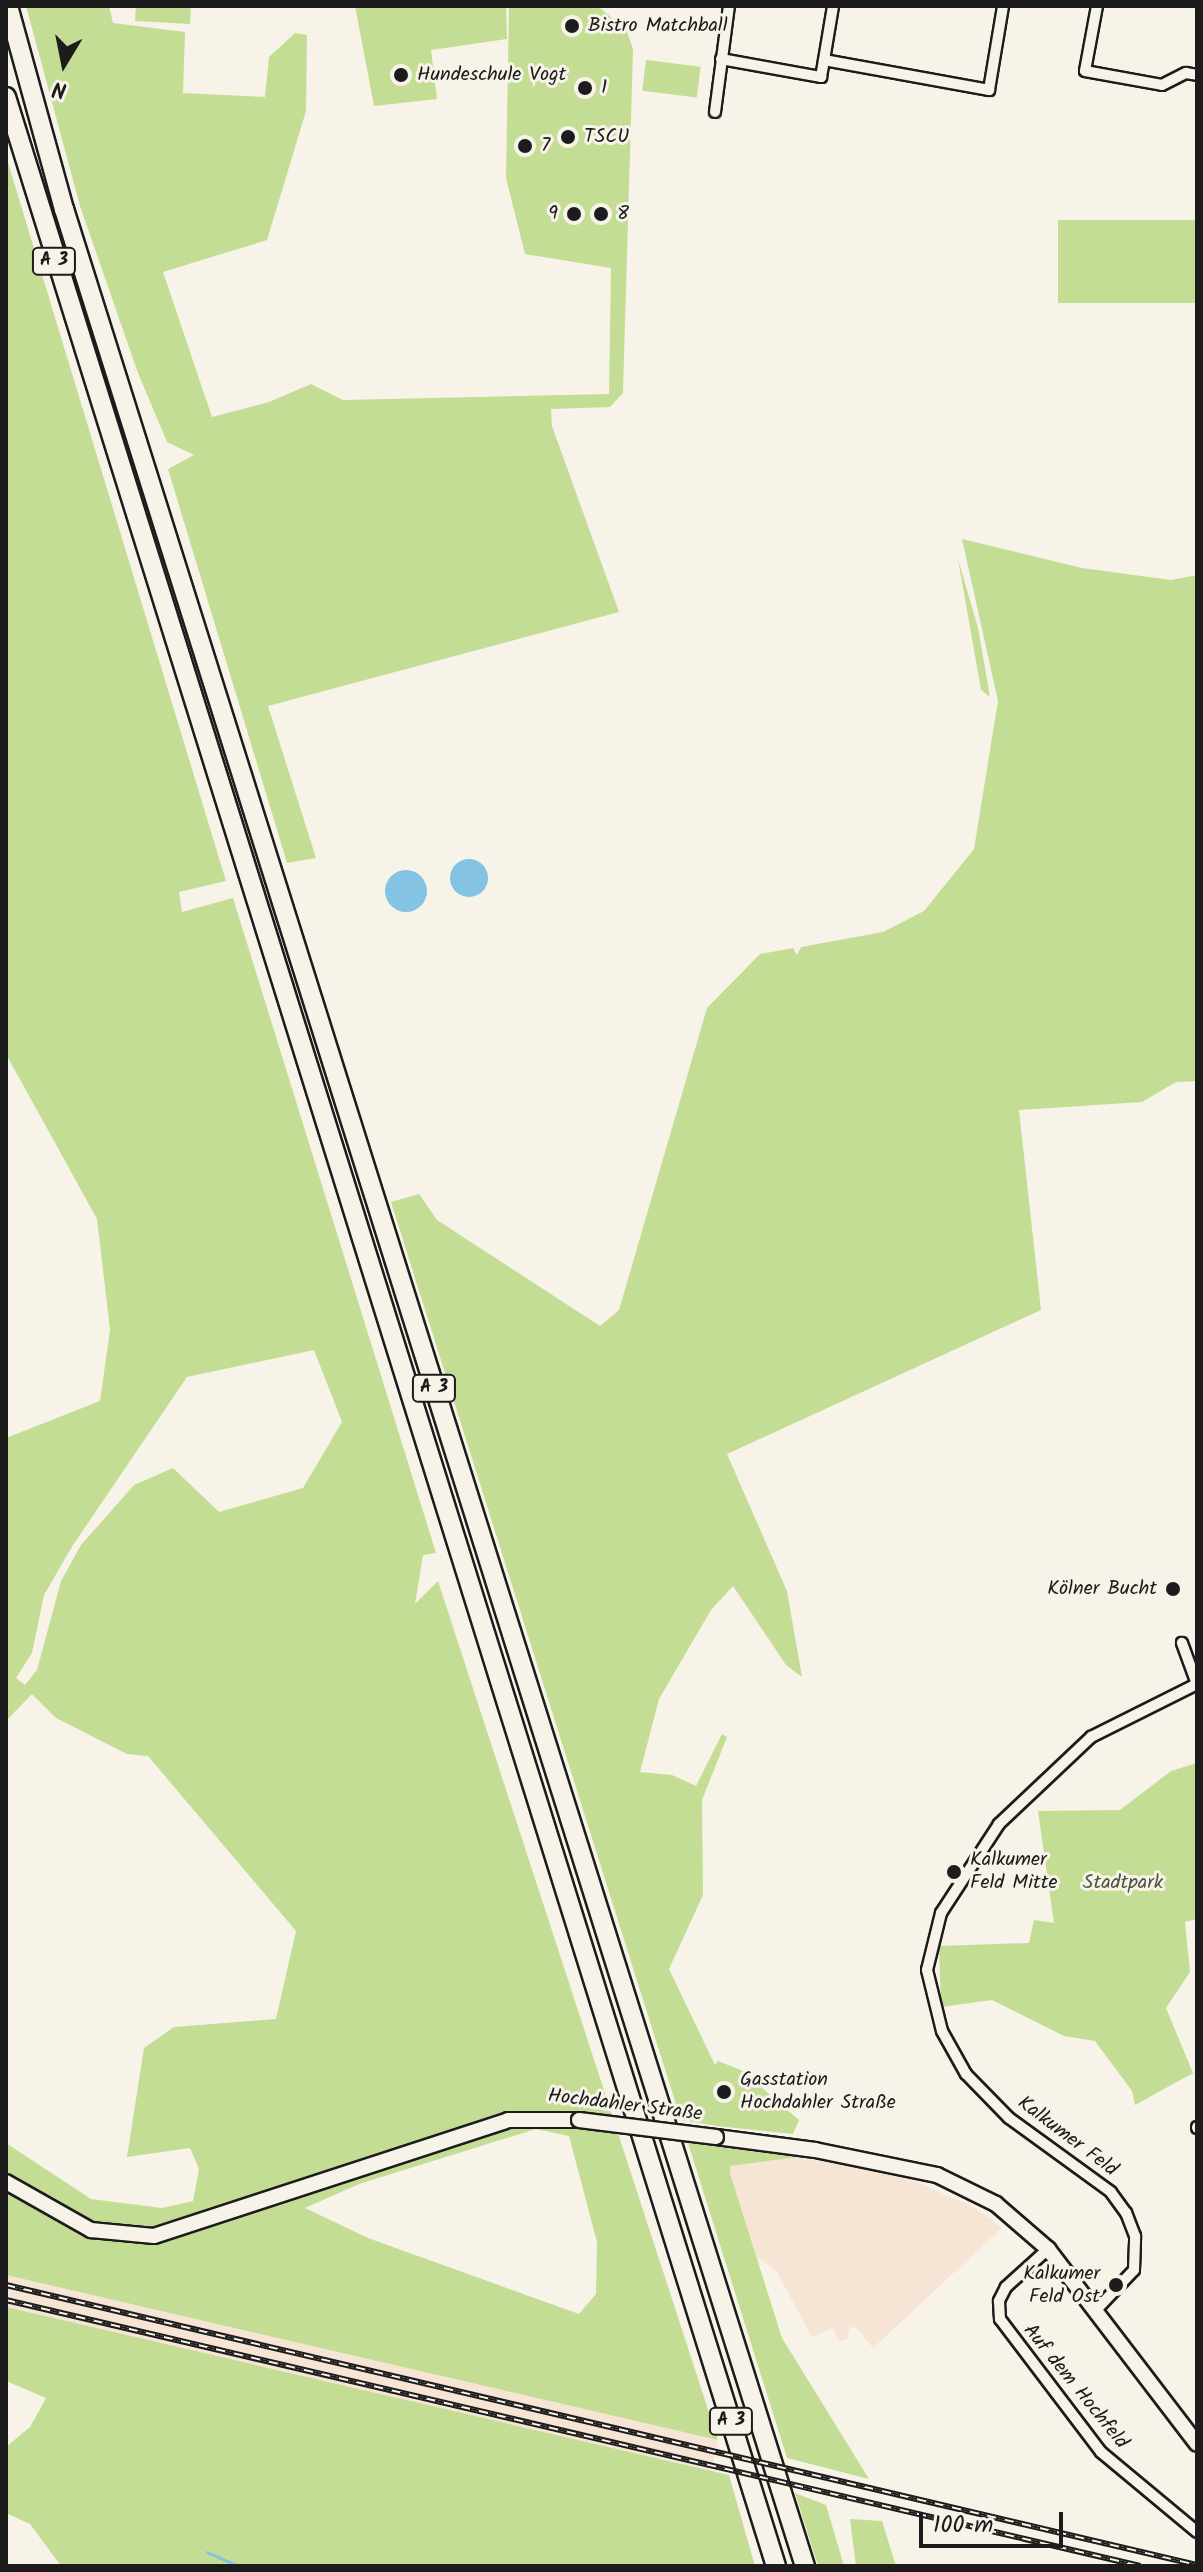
<!DOCTYPE html>
<html>
<head>
<meta charset="utf-8">
<style>
	body { margin:0 }
	#map { position:relative; width:1203px; height:2572px; overflow:hidden; background:#f7f3e8; font-family:Kalam,sans-serif }
	div>[style] { position:absolute }
	.built>* { inset:0; background:#f6e5d4; transform-origin:0 0 }
	.green>* { inset:0; background:#c4dd94; transform-origin:0 0 }
	.water>* { inset:0; background:#85c3e5 }
	.round { border-radius:50% }
	.stream>* { height:3px; margin:-1.5px; padding:0 1.5px; transform-origin:1.5px; border-radius:1.5px; background:#85c3e5 }
	.roads { filter:drop-shadow(2px 0 #1c1c1c) drop-shadow(-2px 0 #1c1c1c) drop-shadow(0 2px #1c1c1c) drop-shadow(0 -2px #1c1c1c) }
	.minor>* { height:10px; margin:-5px; padding:0 5px; transform-origin:5px; border-radius:5px; background:#f7f3e8 }
	.secondary>* { height:14px; margin:-7px; padding:0 7px; transform-origin:7px; border-radius:7px; background:#f7f3e8 }
	.motorway>* { height:18px; margin:-9px; padding:0 9px; transform-origin:9px; border-radius:9px; background:#f7f3e8 }
	.rail>* { height:6px; margin-top:-3px; transform-origin:0; background:repeating-linear-gradient(90deg,#f7f3e8 0 9px,#1c1c1c 0 18px); box-sizing:border-box; border-block:2px solid #1c1c1c }
	.bridges { filter:drop-shadow(2px 0 #1c1c1c) drop-shadow(-2px 0 #1c1c1c) drop-shadow(0 2px #1c1c1c) drop-shadow(0 -2px #1c1c1c) }
	.secondary-bridge>* { height:14px; margin:-7px; padding:0 7px; transform-origin:7px; border-radius:7px; background:#f7f3e8 }
	.dots>* { width:22px; height:22px; translate:-50% -50%; box-sizing:border-box; border:4px solid #f7f3e8; border-radius:50% }
	span { translate:-50% -50%; white-space:nowrap; text-align:center; line-height:1.15; -webkit-text-stroke:6px #f7f3e8; paint-order:stroke }
	.shield-label span { padding:2px 6px; background:#f7f3e8; border:2px solid; border-radius:6px; -webkit-text-stroke-width:0 }
	.shield-label { font-size:18px; color:#1c1c1c; font-weight:700 }
	.poi-label { font-size:20px; color:#1c1c1c }
	.left { translate:0 -50%; text-align:left }
	.right { translate:-100% -50%; text-align:right }
	.park-label { font-size:20px; color:#4e5640 }
	.street-label { font-size:20px; color:#1c1c1c }
	.frame { position:absolute; inset:0; border:8px solid #1c1c1c; pointer-events:none }
	.north { position:absolute; left:24px; top:24px; width:80px; height:80px; -webkit-text-stroke:6px #f7f3e8; paint-order:stroke; rotate:190deg; font-size:22px; font-weight:700; line-height:32px; text-align:center; color:#1c1c1c }
	.north::after { content:''; display:block; margin:auto; width:28px; height:36px; background:#1c1c1c; clip-path:polygon(50% 0,100% 100%,50% 72%,0 100%) }
	.scale { position:absolute; left:919px; top:2512px; width:144px; height:36px; box-sizing:border-box; border:4px solid #1c1c1c; border-top:0; padding-left:10px; font-size:24px; line-height:28px; white-space:nowrap; color:#1c1c1c; -webkit-text-stroke:6px #f7f3e8; paint-order:stroke }
</style>
</head>
<body>
<div id="map">
	<div class="built">
		<i style="clip-path:polygon(797px 2157px,907px 2177px,977px 2209px,1002px 2228px,873px 2348px,857px 2328px,850px 2327px,847px 2339px,839px 2341px,833px 2328px,812px 2337px,777px 2272px,756px 2256px,730px 2173px,730px 2166px)"></i>
		<i style="left:6px;top:2275px;width:731px;height:32px;rotate:13deg"></i>
	</div>
	<div class="green">
		<i style="clip-path:polygon(26px 6px,109px 6px,113px 23px,185px 32px,183px 93px,265px 97px,269px 57px,295px 33px,307px 35px,306px 111px,267px 240px,163px 272px,212px 417px,269px 402px,311px 384px,343px 400px,609px 394px,611px 268px,525px 254px,506px 178px,509px 6px,597px 6px,626px 29px,633px 49px,623px 393px,610px 407px,551px 409px,552px 426px,619px 612px,268px 706px,316px 858px,287px 863px,168px 469px,194px 455px,167px 442px,138px 373px,80px 206px)"></i>
		<i style="clip-path:polygon(136px 6px,191px 6px,190px 24px,135px 21px)"></i>
		<i style="clip-path:polygon(355px 6px,506px 6px,507px 39px,431px 50px,437px 99px,374px 106px)"></i>
		<i style="left:646px;top:60px;width:55px;height:31px;rotate:7deg"></i>
		<i style="clip-path:polygon(evenodd,6px 156px,226px 881px,179px 892px,182px 912px,233px 898px,436px 1553px,423px 1555px,415px 1604px,438px 1581px,718px 2440px,6px 2275px,6px 2143px,91px 2199px,162px 2208px,193px 2201px,199px 2169px,190px 2148px,127px 2157px,144px 2048px,174px 2027px,276px 2019px,296px 1931px,148px 1756px,127px 1754px,56px 1718px,32px 1694px,6px 1721px,6px 1438px,100px 1401px,110px 1330px,97px 1219px,6px 1054px,6px 156px,314px 1350px,342px 1422px,303px 1488px,219px 1512px,173px 1468px,134px 1485px,81px 1545px,61px 1581px,37px 1670px,25px 1685px,16px 1678px,32px 1653px,44px 1595px,73px 1545px,187px 1377px,314px 1350px,6px 156px,536px 2129px,569px 2136px,597px 2242px,596px 2294px,579px 2314px,368px 2238px,305px 2208px,359px 2184px,536px 2129px)"></i>
		<i style="left:1197px;top:220px;width:83px;height:139px;rotate:90deg"></i>
		<i style="clip-path:polygon(962px 539px,1082px 568px,1171px 580px,1197px 575px,1197px 1081px,1176px 1082px,1142px 1102px,1019px 1110px,1041px 1310px,727px 1454px,787px 1591px,802px 1677px,786px 1665px,733px 1586px,711px 1610px,659px 1699px,640px 1772px,672px 1775px,696px 1786px,722px 1734px,727px 1737px,702px 1800px,703px 1895px,669px 1969px,715px 2065px,718px 2061px,743px 2071px,799px 2120px,793px 2134px,717px 2126px,681px 2120px,391px 1202px,419px 1194px,437px 1220px,600px 1326px,619px 1310px,707px 1008px,760px 954px,793px 948px,797px 955px,801px 947px,883px 932px,924px 911px,974px 849px,998px 701px)"></i>
		<i style="clip-path:polygon(958px 559px,978px 628px,990px 697px,981px 690px)"></i>
		<i style="clip-path:polygon(1197px 1763px,1197px 1919px,1185px 1922px,1190px 1972px,1166px 2008px,1193px 2073px,1135px 2105px,1132px 2091px,1095px 2041px,1064px 2036px,992px 2000px,941px 2007px,939px 1946px,1029px 1943px,1034px 1920px,1054px 1923px,1038px 1811px,1120px 1810px,1171px 1771px)"></i>
		<i style="clip-path:polygon(688px 2143px,797px 2157px,730px 2166px,730px 2173px,782px 2338px,869px 2479px,787px 2458px)"></i>
		<i style="clip-path:polygon(6px 2307px,729px 2475px,755px 2566px,61px 2566px,30px 2524px,6px 2513px,6px 2447px,30px 2427px,46px 2398px,6px 2381px)"></i>
		<i style="clip-path:polygon(795px 2493px,826px 2505px,844px 2566px,818px 2566px)"></i>
		<i style="clip-path:polygon(850px 2519px,882px 2521px,896px 2566px,856px 2566px)"></i>
	</div>
	<div class="water">
		<i class="round" style="left:450px;top:859px;width:38px;height:38px"></i>
		<i class="round" style="left:385px;top:870px;width:42px;height:42px"></i>
	</div>
	<div class="stream">
		<i style="left:207px;top:2552px;width:34px;rotate:24deg"></i>
	</div>
	<div class="roads">
		<div class="minor">
			<i style="left:1097px;top:6px;width:66px;rotate:100.5deg"></i>
			<i style="left:1085px;top:71px;width:78px;rotate:10.3deg"></i>
			<i style="left:1162px;top:85px;width:27px;rotate:-27deg"></i>
			<i style="left:1186px;top:73px;width:11px;rotate:10deg"></i>
			<i style="left:721px;top:59px;width:102px;rotate:10.2deg"></i>
			<i style="left:821px;top:77px;width:17px;rotate:-80deg"></i>
			<i style="left:824px;top:60px;width:168px;rotate:10.3deg"></i>
			<i style="left:989px;top:90px;width:85px;rotate:-80.5deg"></i>
			<i style="left:824px;top:60px;width:55px;rotate:-80.5deg"></i>
			<i style="left:715px;top:112px;width:107px;rotate:-82.5deg"></i>
			<i style="left:1197px;top:2127px;width:1px;rotate:90deg"></i>
			<i style="left:1048px;top:2249px;width:57px;rotate:137.9deg"></i>
			<i style="left:1006px;top:2287px;width:16px;rotate:117deg"></i>
			<i style="left:999px;top:2301px;width:18px;rotate:87deg"></i>
			<i style="left:1000px;top:2319px;width:167px;rotate:52.8deg"></i>
			<i style="left:1101px;top:2452px;width:125px;rotate:39.8deg"></i>
			<i style="left:1096px;top:2310px;width:55px;rotate:-46.5deg"></i>
			<i style="left:1134px;top:2270px;width:34px;rotate:-88deg"></i>
			<i style="left:1135px;top:2236px;width:25px;rotate:-111deg"></i>
			<i style="left:1126px;top:2213px;width:26px;rotate:-126deg"></i>
			<i style="left:1111px;top:2192px;width:126px;rotate:-144deg"></i>
			<i style="left:1009px;top:2118px;width:62px;rotate:-134.3deg"></i>
			<i style="left:966px;top:2074px;width:49px;rotate:-119.2deg"></i>
			<i style="left:942px;top:2031px;width:63px;rotate:-103.8deg"></i>
			<i style="left:927px;top:1970px;width:59px;rotate:-76.2deg"></i>
			<i style="left:941px;top:1913px;width:106px;rotate:-56.9deg"></i>
			<i style="left:999px;top:1824px;width:127px;rotate:-43.4deg"></i>
			<i style="left:1091px;top:1737px;width:119px;rotate:-26.6deg"></i>
			<i style="left:1197px;top:1684px;width:44px;rotate:-110.1deg"></i>
		</div>
		<div class="secondary">
			<i style="left:716px;top:2137px;width:100px;rotate:7.5deg"></i>
			<i style="left:815px;top:2150px;width:125px;rotate:11.6deg"></i>
			<i style="left:937px;top:2175px;width:66px;rotate:26.2deg"></i>
			<i style="left:996px;top:2204px;width:69px;rotate:40.9deg"></i>
			<i style="left:1048px;top:2249px;width:245px;rotate:52.6deg"></i>
			<i style="left:6px;top:2182px;width:98px;rotate:29.5deg"></i>
			<i style="left:91px;top:2230px;width:63px;rotate:5.4deg"></i>
			<i style="left:154px;top:2236px;width:373px;rotate:-18.1deg"></i>
			<i style="left:508px;top:2120px;width:71px"></i>
		</div>
		<div class="motorway">
			<i style="left:8px;top:6px;width:211px;rotate:74.6deg"></i>
			<i style="left:64px;top:209px;width:2471px;rotate:72.55deg"></i>
			<i style="left:6px;top:97px;width:2586px;rotate:72.68deg"></i>
		</div>
	</div>
	<div class="rail">
		<i style="left:6px;top:2285px;width:1223px;rotate:13.23deg"></i>
		<i style="left:6px;top:2300px;width:1165px;rotate:13.2deg"></i>
	</div>
	<div class="bridges">
		<div class="secondary-bridge">
			<i style="left:579px;top:2120px;width:138px;rotate:7.1deg"></i>
		</div>
	</div>
	<div class="dots">
		<i style="left:572px;top:26px;background:#1c1c1c"></i>
		<i style="left:401px;top:75px;background:#1c1c1c"></i>
		<i style="left:585px;top:88px;background:#1c1c1c"></i>
		<i style="left:568px;top:137px;background:#1c1c1c"></i>
		<i style="left:525px;top:146px;background:#1c1c1c"></i>
		<i style="left:574px;top:214px;background:#1c1c1c"></i>
		<i style="left:601px;top:214px;background:#1c1c1c"></i>
		<i style="left:1173px;top:1589px;background:#1c1c1c"></i>
		<i style="left:954px;top:1872px;background:#1c1c1c"></i>
		<i style="left:724px;top:2092px;background:#1c1c1c"></i>
		<i style="left:1116px;top:2285px;background:#1c1c1c"></i>
	</div>
	<div class="shield-label">
		<span style="left:54px;top:261px">A 3</span>
		<span style="left:434px;top:1388px">A 3</span>
		<span style="left:731px;top:2421px">A 3</span>
	</div>
	<div class="poi-label">
		<span class="left" style="left:588px;top:26px">Bistro Matchball</span>
		<span class="left" style="left:417px;top:75px">Hundeschule Vogt</span>
		<span class="left" style="left:601px;top:88px">1</span>
		<span class="left" style="left:584px;top:137px">TSCU</span>
		<span class="left" style="left:541px;top:146px">7</span>
		<span class="right" style="left:558px;top:214px">9</span>
		<span class="left" style="left:617px;top:214px">8</span>
		<span class="right" style="left:1157px;top:1589px">Kölner Bucht</span>
		<span class="left" style="left:970px;top:1872px">Kalkumer<br>Feld Mitte</span>
		<span class="left" style="left:740px;top:2092px">Gasstation<br>Hochdahler Straße</span>
		<span class="right" style="left:1100px;top:2286px">Kalkumer<br>Feld Ost</span>
	</div>
	<div class="park-label">
		<span style="left:1123px;top:1883px">Stadtpark</span>
	</div>
	<div class="street-label">
		<span style="left:625px;top:2106px;rotate:7deg">Hochdahler Straße</span>
		<span style="left:1067px;top:2137px;rotate:37deg">Kalkumer Feld</span>
		<span style="left:1075px;top:2387px;rotate:51deg">Auf dem Hochfeld</span>
	</div>
	<div class="frame"></div>
	<div class="north">N</div>
	<div class="scale">100 m</div>
</div>
</body>
</html>
